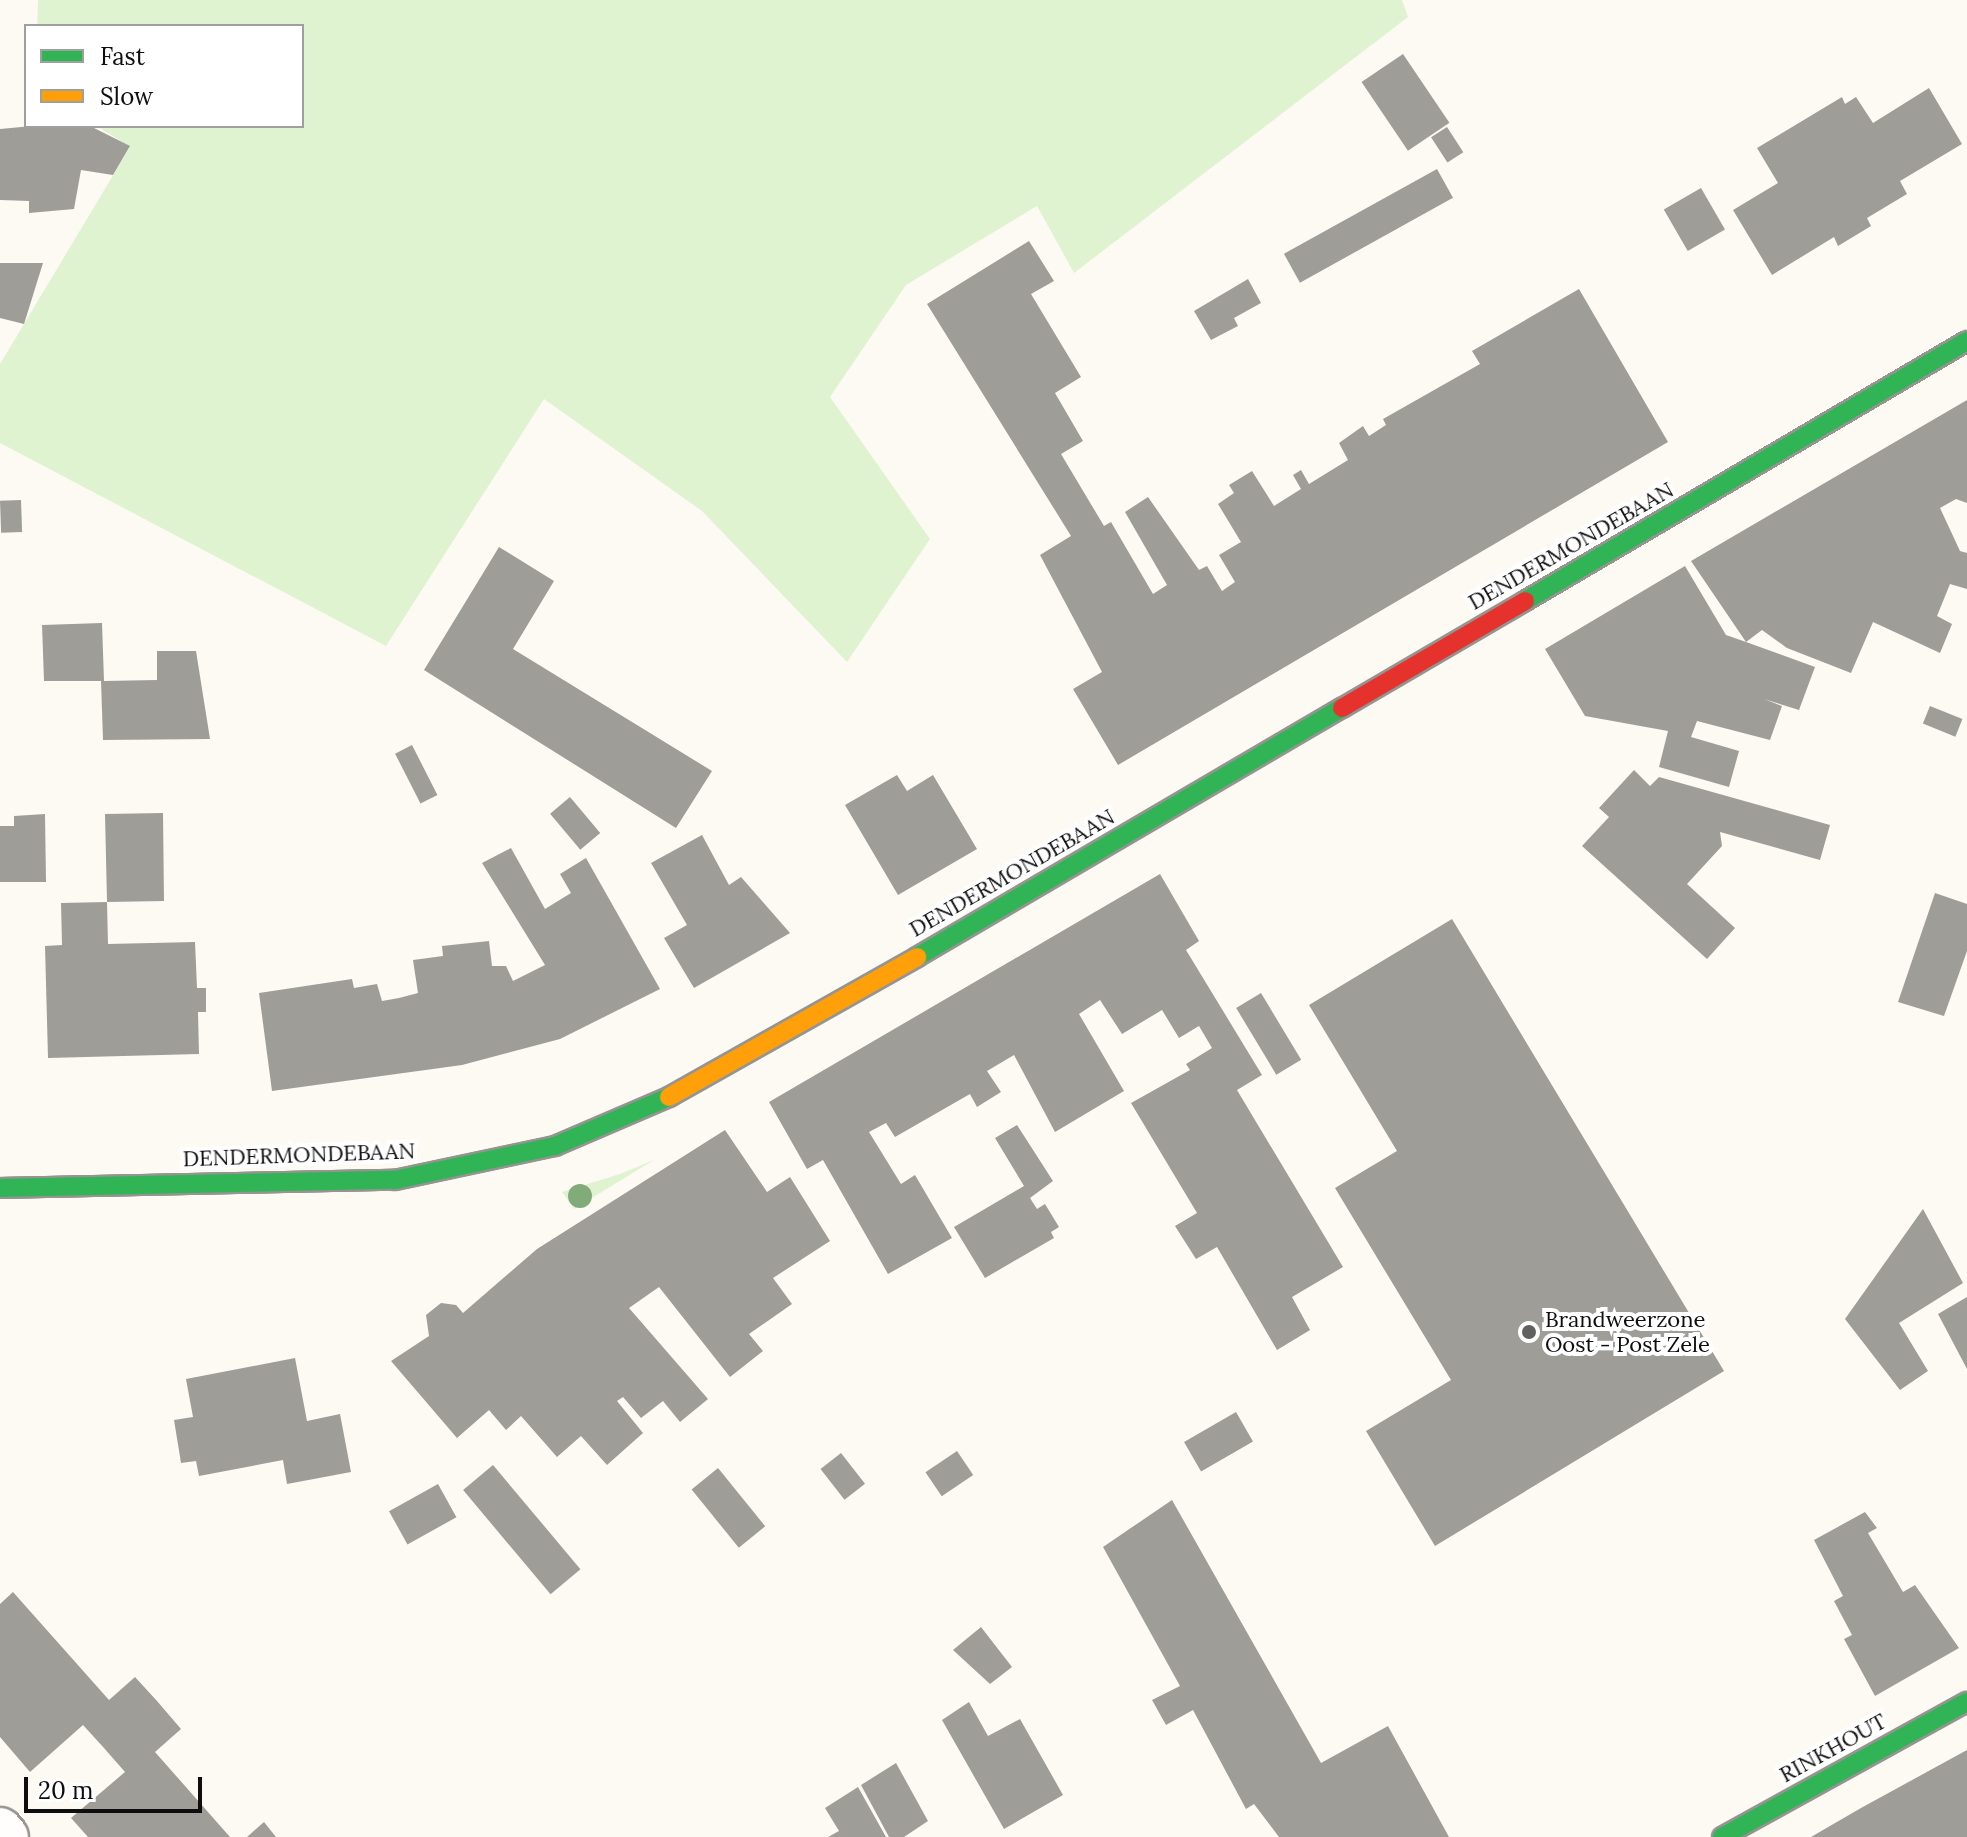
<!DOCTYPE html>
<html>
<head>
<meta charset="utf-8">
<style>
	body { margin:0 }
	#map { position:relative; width:1967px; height:1837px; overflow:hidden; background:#fcfaf2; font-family:Lora,serif }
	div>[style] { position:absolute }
	.green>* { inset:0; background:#e0f3d0 }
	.building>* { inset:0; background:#9f9d98; transform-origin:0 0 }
	.roads { filter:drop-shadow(2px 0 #959491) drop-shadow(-2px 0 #959491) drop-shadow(0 2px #959491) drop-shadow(0 -2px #959491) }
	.street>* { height:44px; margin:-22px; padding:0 22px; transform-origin:22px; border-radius:22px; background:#fffefd }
	.fast>* { height:18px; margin:-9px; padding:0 9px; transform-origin:9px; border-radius:9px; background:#30b455 }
	.slow>* { height:18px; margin:-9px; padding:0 9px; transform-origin:9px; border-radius:9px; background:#ff9f0a }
	.jam>* { height:18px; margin:-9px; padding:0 9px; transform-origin:9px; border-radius:9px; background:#e5322d }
	.trees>* { width:24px; height:24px; margin:-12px; border-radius:50%; background:#81ac7a }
	.dots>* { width:22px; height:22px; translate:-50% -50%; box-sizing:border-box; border:4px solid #fff; border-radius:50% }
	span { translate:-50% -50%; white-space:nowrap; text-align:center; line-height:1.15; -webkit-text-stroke:8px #fff; paint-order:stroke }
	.street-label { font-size:22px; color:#0e0e0e }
	.poi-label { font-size:22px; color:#0e0e0e }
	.left { translate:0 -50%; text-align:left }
	.legend { position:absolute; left:24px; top:24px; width:280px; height:104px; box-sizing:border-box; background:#fff; border:2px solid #9f9f9f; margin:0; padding:10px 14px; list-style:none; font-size:24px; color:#0e0e0e }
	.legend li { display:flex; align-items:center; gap:16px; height:40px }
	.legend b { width:40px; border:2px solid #9f9f9f }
	.scale { position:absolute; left:24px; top:1777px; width:178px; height:36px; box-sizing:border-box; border:4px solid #0e0e0e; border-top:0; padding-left:10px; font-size:24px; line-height:28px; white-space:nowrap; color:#0e0e0e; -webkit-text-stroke:6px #fff; paint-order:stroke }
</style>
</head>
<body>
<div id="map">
	<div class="green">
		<i style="clip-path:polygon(38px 0,1402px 0,1408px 17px,1074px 273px,1037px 206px,906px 285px,830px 397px,930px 539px,847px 662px,702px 511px,544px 399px,386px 646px,0 443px,0 364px,130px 147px,97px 126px,302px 126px,302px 26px,37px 26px)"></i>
		<i style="clip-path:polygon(654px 1160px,574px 1209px,562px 1192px,620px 1174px)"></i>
	</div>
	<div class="building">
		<i style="left:1403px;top:54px;width:83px;height:50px;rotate:56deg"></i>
		<i style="clip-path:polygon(1929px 88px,1962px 144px,1900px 181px,1907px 194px,1867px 218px,1871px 226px,1838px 246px,1834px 237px,1772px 275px,1733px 210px,1778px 183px,1757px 148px,1842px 97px,1845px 104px,1856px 97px,1873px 123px)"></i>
		<i style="clip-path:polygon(32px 126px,90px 126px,130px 146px,113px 175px,81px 170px,74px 209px,29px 213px,29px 201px,0 200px,0 129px)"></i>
		<i style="left:1447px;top:127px;width:30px;height:19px;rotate:57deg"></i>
		<i style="left:1437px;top:169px;width:33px;height:175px;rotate:61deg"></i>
		<i style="left:1701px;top:188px;width:48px;height:43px;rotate:60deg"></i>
		<i style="clip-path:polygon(1029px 241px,1054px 281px,1031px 294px,1081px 377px,1055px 393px,1083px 441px,1061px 454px,1104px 526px,1111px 522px,1153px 594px,1167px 585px,1125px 512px,1148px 497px,1199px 570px,1207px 566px,1222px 591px,1235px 582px,1219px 555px,1241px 542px,1218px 504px,1234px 493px,1229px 485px,1252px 471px,1274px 506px,1301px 489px,1293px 475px,1301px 470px,1309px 484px,1348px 460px,1339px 443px,1363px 426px,1369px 436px,1386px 425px,1383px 419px,1480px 364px,1472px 351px,1579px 289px,1668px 442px,1118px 765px,1073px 689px,1102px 672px,1040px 555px,1071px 536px,927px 304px)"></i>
		<i style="clip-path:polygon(0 263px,43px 263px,24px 324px,0 318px)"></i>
		<i style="clip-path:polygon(1248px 279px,1261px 303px,1234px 318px,1238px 326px,1211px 340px,1194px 311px)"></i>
		<i style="clip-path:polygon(1967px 400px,1967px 503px,1956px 499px,1940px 508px,1960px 551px,1967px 553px,1967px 589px,1950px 584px,1937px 616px,1952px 624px,1940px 653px,1873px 622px,1851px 673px,1787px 648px,1762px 630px,1746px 642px,1815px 667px,1799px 710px,1764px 699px,1782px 706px,1770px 740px,1697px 721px,1691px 737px,1739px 751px,1729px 787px,1659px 767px,1668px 731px,1585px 716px,1545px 649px,1685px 566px,1726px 635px,1746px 642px,1691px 561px)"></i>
		<i style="left:21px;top:500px;width:32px;height:21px;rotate:88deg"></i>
		<i style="clip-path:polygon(499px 547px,554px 581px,513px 649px,712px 771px,676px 828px,424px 670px)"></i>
		<i style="clip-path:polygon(102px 623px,104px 681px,157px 680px,157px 651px,196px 651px,210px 739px,103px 740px,101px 681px,44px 681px,42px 625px)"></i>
		<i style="left:1930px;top:706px;width:35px;height:19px;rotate:22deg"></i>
		<i style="left:412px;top:745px;width:56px;height:19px;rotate:63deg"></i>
		<i style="clip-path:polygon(1634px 770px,1650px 786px,1659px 777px,1830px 825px,1820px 860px,1720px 832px,1722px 846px,1687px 884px,1735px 928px,1707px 959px,1582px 846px,1609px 817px,1599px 808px)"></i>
		<i style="clip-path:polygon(897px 775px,907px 791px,933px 775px,977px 849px,898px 895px,845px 805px)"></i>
		<i style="left:570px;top:797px;width:47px;height:26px;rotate:50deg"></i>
		<i style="clip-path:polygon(163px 813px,164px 901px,107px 902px,108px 944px,195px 942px,197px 988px,206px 988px,206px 1012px,198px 1012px,199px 1054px,48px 1058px,45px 946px,62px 945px,61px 903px,107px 902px,105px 814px)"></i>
		<i style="clip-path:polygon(45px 814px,46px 882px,0 882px,0 826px,14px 826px,14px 816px)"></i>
		<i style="clip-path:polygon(702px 835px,729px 885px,741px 877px,790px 933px,694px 988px,664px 938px,687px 925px,651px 863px)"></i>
		<i style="clip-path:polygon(511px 848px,545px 909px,571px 893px,560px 874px,586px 858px,660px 989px,560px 1039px,462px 1065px,272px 1091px,259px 993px,352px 979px,354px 988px,377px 984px,382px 1001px,399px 998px,418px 993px,413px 960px,443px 956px,442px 946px,489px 941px,492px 966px,506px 966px,513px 981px,545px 965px,482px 863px)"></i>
		<i style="clip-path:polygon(1160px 874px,1199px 941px,1186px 950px,1262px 1075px,1237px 1090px,1343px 1267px,1292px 1297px,1310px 1330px,1277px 1350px,1217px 1247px,1196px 1259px,1175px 1226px,1197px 1213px,1131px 1103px,1190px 1070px,1186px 1064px,1212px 1048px,1199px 1026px,1179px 1038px,1162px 1010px,1122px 1034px,1100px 1000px,1079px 1014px,1124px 1091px,1055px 1132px,1014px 1055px,987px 1071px,1001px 1092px,977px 1107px,970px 1094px,895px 1137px,886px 1123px,869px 1132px,901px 1184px,915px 1175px,952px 1238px,888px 1274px,823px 1160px,807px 1169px,769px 1102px)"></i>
		<i style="clip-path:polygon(1935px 893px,1967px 904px,1967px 951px,1944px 1016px,1898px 1002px)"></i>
		<i style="clip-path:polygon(1452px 919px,1724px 1371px,1435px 1546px,1366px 1431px,1451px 1380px,1335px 1188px,1397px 1151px,1309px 1005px)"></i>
		<i style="left:1261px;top:993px;width:78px;height:29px;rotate:59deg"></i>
		<i style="clip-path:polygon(1017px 1125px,1053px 1181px,1030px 1198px,1037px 1209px,1045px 1204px,1059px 1227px,1051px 1232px,1054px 1238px,985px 1278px,954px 1227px,1024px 1186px,995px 1138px)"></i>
		<i style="clip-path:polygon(725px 1130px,767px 1192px,790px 1177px,830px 1241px,773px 1278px,792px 1304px,749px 1334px,763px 1351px,730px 1377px,659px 1287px,629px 1308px,708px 1399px,680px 1422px,663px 1401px,641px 1418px,623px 1397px,617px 1401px,643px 1433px,607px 1465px,581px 1436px,557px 1457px,521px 1416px,506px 1430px,489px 1410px,457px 1438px,391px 1361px,429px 1336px,426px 1315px,441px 1303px,456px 1305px,463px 1313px,537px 1249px)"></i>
		<i style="clip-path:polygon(1923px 1209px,1963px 1283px,1899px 1323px,1928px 1371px,1900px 1390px,1845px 1319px)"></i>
		<i style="clip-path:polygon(1967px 1297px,1967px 1369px,1938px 1314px)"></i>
		<i style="clip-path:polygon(295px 1358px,307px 1421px,340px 1414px,351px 1472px,287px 1484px,283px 1460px,199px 1476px,196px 1461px,181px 1463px,174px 1420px,193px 1417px,186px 1379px)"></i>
		<i style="left:1236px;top:1412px;width:34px;height:60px;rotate:60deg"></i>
		<i style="left:957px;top:1451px;width:29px;height:38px;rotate:56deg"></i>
		<i style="left:841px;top:1453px;width:39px;height:26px;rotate:52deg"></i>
		<i style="left:493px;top:1465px;width:136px;height:39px;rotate:50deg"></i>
		<i style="left:718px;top:1468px;width:75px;height:34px;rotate:51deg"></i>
		<i style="left:438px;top:1484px;width:38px;height:56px;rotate:61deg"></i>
		<i style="clip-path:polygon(1172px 1500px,1321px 1763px,1388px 1726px,1449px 1837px,1279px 1837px,1254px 1804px,1246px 1809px,1193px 1710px,1166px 1725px,1152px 1700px,1180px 1686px,1103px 1547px)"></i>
		<i style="clip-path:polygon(1865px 1512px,1877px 1528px,1868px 1533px,1903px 1592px,1915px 1585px,1959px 1648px,1875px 1696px,1844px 1639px,1852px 1635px,1834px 1601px,1843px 1596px,1814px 1540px)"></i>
		<i style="clip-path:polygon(13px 1592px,109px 1700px,135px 1677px,157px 1701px,181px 1729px,155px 1752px,230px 1837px,88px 1837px,71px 1818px,125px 1772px,104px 1748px,83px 1725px,30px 1772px,0 1737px,0 1604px)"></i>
		<i style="clip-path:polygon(981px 1627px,1012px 1667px,990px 1684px,953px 1650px)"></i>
		<i style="clip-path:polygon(969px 1702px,988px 1736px,1020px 1719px,1063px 1795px,1004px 1829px,942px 1720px)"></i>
		<i style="clip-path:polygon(1967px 1750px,1967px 1837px,1811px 1837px,1861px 1808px)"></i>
		<i style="clip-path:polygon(896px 1763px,928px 1821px,904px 1837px,889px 1837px,861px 1785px)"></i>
		<i style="clip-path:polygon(858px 1787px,886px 1837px,828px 1837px,839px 1831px,825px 1808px)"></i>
		<i style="clip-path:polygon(264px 1822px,276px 1837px,247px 1837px)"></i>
	</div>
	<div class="roads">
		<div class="street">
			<i style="left:0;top:1830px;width:9px;rotate:49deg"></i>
		</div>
		<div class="fast">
			<i style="left:1525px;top:601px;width:513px;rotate:-30.47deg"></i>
			<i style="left:917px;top:957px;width:493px;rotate:-30.4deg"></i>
			<i style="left:0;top:1188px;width:395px;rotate:-1.2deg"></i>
			<i style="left:395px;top:1180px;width:164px;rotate:-12deg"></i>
			<i style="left:555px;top:1146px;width:124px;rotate:-23.3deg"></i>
			<i style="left:1722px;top:1837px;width:280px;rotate:-28.9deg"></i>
		</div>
		<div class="slow">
			<i style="left:669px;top:1097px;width:285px;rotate:-29.4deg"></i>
		</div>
		<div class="jam">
			<i style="left:1342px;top:708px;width:212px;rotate:-30.3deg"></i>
		</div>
	</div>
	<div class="trees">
		<i style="left:580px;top:1196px"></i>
	</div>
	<div class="dots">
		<i style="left:1529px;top:1332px;background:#61615e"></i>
	</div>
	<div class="street-label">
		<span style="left:1571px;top:546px;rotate:-30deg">DENDERMONDEBAAN</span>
		<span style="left:1012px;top:873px;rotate:-30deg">DENDERMONDEBAAN</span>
		<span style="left:299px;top:1155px;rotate:-2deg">DENDERMONDEBAAN</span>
		<span style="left:1833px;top:1748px;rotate:-29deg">RINKHOUT</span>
	</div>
	<div class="poi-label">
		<span class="left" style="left:1545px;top:1332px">Brandweerzone<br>Oost - Post Zele</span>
	</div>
	<ul class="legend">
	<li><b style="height:10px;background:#30b455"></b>Fast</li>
	<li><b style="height:10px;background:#ff9f0a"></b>Slow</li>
	</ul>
	<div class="scale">20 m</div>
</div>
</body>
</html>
